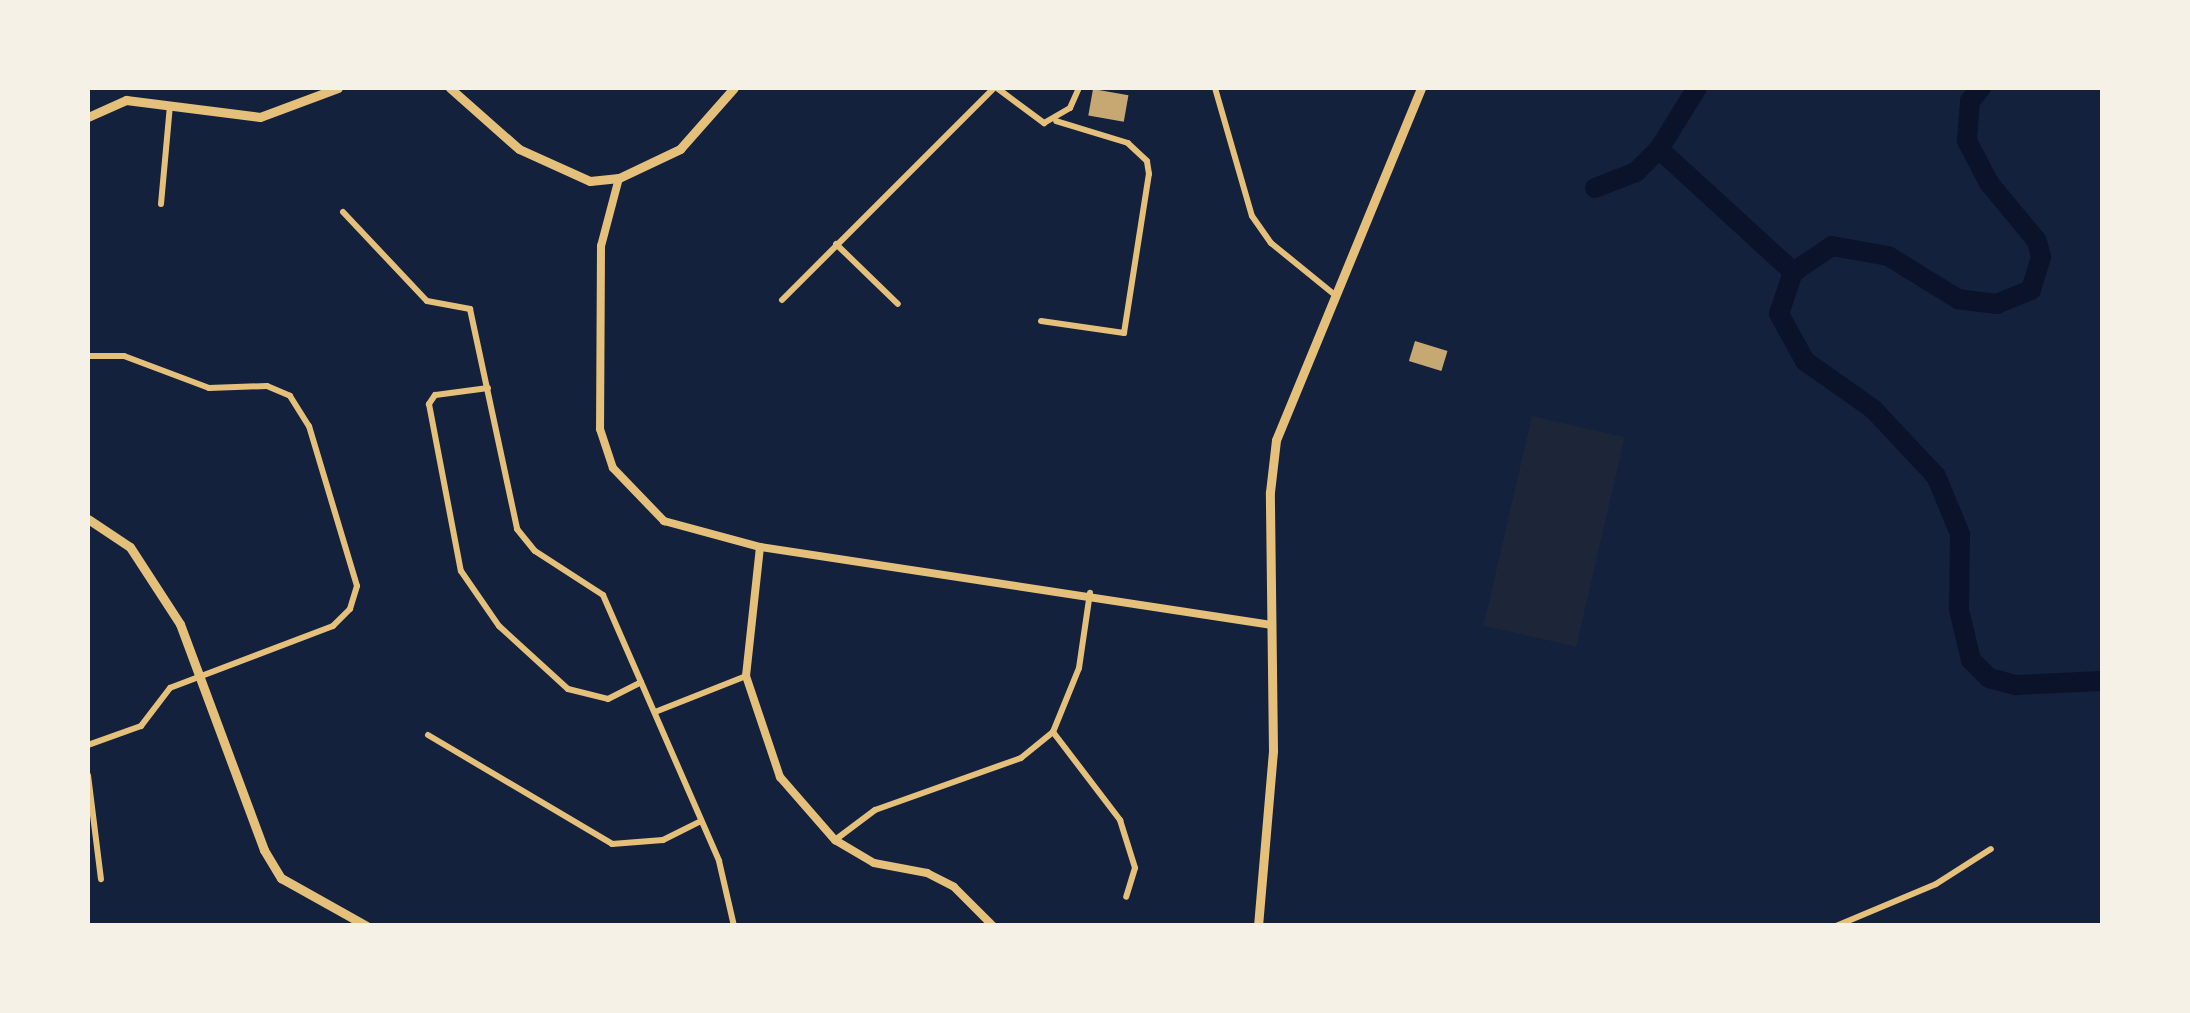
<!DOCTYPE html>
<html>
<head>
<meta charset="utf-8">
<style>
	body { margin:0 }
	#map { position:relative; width:2190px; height:1013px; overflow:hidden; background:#14213d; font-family:Roboto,sans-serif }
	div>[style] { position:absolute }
	.green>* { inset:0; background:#1d2539; transform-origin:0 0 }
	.river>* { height:20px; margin:-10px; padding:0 10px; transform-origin:10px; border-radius:10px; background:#0b132b }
	.building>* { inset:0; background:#c6a872; transform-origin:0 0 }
	.path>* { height:2.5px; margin:-1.25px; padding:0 1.25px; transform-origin:1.25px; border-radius:1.25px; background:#e5c07b }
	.minor>* { height:6px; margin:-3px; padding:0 3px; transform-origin:3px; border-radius:3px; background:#e5c07b }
	.tertiary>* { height:8px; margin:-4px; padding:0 4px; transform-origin:4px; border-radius:4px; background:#e5c07b }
	.secondary>* { height:9px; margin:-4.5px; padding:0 4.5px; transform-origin:4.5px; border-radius:4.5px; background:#e5c07b }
	.primary>* { height:9px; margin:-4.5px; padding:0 4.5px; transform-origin:4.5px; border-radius:4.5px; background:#e5c07b }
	span { translate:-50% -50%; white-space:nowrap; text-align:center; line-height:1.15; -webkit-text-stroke:8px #f6f1e7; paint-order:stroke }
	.frame { position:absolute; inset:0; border:90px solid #f6f1e7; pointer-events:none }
</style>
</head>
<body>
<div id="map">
	<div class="green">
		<i style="left:1532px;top:416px;width:95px;height:215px;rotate:13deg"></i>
	</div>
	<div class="river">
		<i style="left:1981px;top:88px;width:17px;rotate:130deg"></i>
		<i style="left:1970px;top:101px;width:40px;rotate:94.3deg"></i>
		<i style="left:1967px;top:141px;width:47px;rotate:62.4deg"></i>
		<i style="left:1989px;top:183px;width:75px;rotate:50.4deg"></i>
		<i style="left:2037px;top:241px;width:16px;rotate:76deg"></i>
		<i style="left:2041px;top:257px;width:34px;rotate:107deg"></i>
		<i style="left:2031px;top:290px;width:37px;rotate:158deg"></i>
		<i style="left:1997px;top:304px;width:39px;rotate:-173deg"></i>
		<i style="left:1958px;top:299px;width:82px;rotate:-148.4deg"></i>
		<i style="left:1888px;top:256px;width:57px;rotate:-169.9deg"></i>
		<i style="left:1832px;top:246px;width:47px;rotate:146.3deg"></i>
		<i style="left:1793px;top:272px;width:44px;rotate:108.4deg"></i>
		<i style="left:1779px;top:314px;width:54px;rotate:61deg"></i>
		<i style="left:1805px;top:361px;width:83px;rotate:35.2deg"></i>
		<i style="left:1873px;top:409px;width:92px;rotate:46.8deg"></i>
		<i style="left:1936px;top:476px;width:63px;rotate:67.5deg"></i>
		<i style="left:1960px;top:534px;width:76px;rotate:90.8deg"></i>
		<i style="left:1959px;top:610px;width:51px;rotate:76.5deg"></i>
		<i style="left:1971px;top:660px;width:25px;rotate:45deg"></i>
		<i style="left:1989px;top:678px;width:28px;rotate:15deg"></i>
		<i style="left:2016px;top:685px;width:86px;rotate:-2.7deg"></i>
		<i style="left:1659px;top:149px;width:182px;rotate:42.5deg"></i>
		<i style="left:1595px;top:188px;width:44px;rotate:-21.3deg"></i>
		<i style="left:1636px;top:172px;width:33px;rotate:-45deg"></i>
		<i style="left:1659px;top:149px;width:72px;rotate:-58.1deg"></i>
	</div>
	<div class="building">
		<i style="left:1093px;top:89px;width:36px;height:27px;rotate:10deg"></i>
		<i style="left:1415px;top:341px;width:34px;height:21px;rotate:17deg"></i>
	</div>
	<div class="path">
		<i style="left:1494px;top:88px;width:10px"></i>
	</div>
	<div class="minor">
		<i style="left:997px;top:88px;width:59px;rotate:36.7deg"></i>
		<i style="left:1044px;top:123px;width:30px;rotate:-30deg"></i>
		<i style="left:1070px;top:108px;width:22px;rotate:-66deg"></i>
		<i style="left:1215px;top:88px;width:133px;rotate:73.9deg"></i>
		<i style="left:1252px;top:216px;width:33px;rotate:55deg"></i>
		<i style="left:1271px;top:243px;width:82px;rotate:39.1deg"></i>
		<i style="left:161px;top:204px;width:98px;rotate:-84.8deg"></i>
		<i style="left:343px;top:212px;width:122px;rotate:46.7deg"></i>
		<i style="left:427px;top:301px;width:44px;rotate:10.5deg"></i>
		<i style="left:470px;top:309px;width:225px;rotate:77.9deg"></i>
		<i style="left:517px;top:529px;width:28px;rotate:51deg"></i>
		<i style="left:535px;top:551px;width:81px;rotate:32.9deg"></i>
		<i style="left:603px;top:595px;width:290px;rotate:66.4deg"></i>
		<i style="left:719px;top:861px;width:67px;rotate:77deg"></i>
		<i style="left:836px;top:244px;width:86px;rotate:44.1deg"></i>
		<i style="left:782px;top:300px;width:300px;rotate:-45deg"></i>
		<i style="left:1041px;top:321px;width:84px;rotate:8.2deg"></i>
		<i style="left:1124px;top:333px;width:161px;rotate:-81.1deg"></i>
		<i style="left:1149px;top:174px;width:13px;rotate:-99deg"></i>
		<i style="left:1147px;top:161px;width:26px;rotate:-137deg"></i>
		<i style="left:1128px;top:143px;width:75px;rotate:-163deg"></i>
		<i style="left:88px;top:356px;width:36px"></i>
		<i style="left:124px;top:356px;width:91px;rotate:20.6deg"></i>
		<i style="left:209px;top:388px;width:58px;rotate:-2deg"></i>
		<i style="left:267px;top:386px;width:25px;rotate:23deg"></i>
		<i style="left:290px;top:396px;width:36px;rotate:58deg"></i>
		<i style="left:309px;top:426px;width:167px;rotate:73.3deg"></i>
		<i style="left:357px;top:586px;width:24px;rotate:107deg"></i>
		<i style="left:350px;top:609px;width:24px;rotate:135deg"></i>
		<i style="left:333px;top:626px;width:174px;rotate:159.2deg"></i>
		<i style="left:170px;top:688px;width:48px;rotate:127.3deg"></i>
		<i style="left:141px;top:726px;width:56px;rotate:160.3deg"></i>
		<i style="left:488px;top:388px;width:53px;rotate:172.5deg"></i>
		<i style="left:435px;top:395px;width:11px;rotate:124deg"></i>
		<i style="left:429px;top:404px;width:170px;rotate:79.2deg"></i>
		<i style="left:461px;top:571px;width:67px;rotate:55.4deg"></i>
		<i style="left:499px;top:626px;width:93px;rotate:42.4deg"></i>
		<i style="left:568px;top:689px;width:41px;rotate:14deg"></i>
		<i style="left:608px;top:699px;width:37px;rotate:-27deg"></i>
		<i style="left:655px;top:712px;width:98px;rotate:-21.6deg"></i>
		<i style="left:1053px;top:732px;width:111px;rotate:52.7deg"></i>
		<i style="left:1120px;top:820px;width:50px;rotate:72.6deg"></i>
		<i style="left:1135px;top:868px;width:30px;rotate:107deg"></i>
		<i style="left:428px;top:735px;width:214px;rotate:30.6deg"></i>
		<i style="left:612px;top:844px;width:51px;rotate:-4.5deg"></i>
		<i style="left:663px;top:840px;width:40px;rotate:-26.6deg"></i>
		<i style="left:88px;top:775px;width:105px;rotate:82.9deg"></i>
		<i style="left:835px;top:840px;width:50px;rotate:-36.9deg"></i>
		<i style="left:875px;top:810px;width:155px;rotate:-19.6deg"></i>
		<i style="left:1021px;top:758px;width:41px;rotate:-39.1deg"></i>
		<i style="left:1053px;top:732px;width:69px;rotate:-67.9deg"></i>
		<i style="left:1079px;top:668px;width:76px;rotate:-81.7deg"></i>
		<i style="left:1836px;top:926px;width:108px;rotate:-22.8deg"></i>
		<i style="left:1936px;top:884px;width:65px;rotate:-32.5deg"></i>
	</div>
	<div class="tertiary">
		<i style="left:619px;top:178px;width:70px;rotate:104.8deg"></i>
		<i style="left:601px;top:246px;width:183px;rotate:90.3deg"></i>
		<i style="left:600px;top:429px;width:41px;rotate:71.6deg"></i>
		<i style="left:613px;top:468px;width:74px;rotate:46.1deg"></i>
		<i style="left:664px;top:521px;width:99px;rotate:15.2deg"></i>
		<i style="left:760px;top:547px;width:518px;rotate:8.66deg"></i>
		<i style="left:760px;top:547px;width:130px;rotate:96.2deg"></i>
		<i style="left:746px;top:676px;width:107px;rotate:71.4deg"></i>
		<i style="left:780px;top:777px;width:84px;rotate:48.9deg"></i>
		<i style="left:835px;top:840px;width:45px;rotate:30.5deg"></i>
		<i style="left:874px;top:863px;width:54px;rotate:10.7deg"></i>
		<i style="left:927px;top:873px;width:30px;rotate:27deg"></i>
		<i style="left:954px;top:887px;width:55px;rotate:45deg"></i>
	</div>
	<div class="secondary">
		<i style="left:88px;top:519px;width:50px;rotate:33.7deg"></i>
		<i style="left:130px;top:547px;width:92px;rotate:57deg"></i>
		<i style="left:180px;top:624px;width:241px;rotate:69.6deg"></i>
		<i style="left:264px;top:850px;width:33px;rotate:59deg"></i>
		<i style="left:281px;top:878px;width:98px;rotate:29.2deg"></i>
	</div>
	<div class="primary">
		<i style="left:450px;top:88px;width:92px;rotate:41.5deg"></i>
		<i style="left:519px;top:149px;width:78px;rotate:24.3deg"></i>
		<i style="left:590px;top:181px;width:29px;rotate:-6deg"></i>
		<i style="left:619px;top:178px;width:68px;rotate:-25.4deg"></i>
		<i style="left:680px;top:149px;width:81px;rotate:-48.5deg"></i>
		<i style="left:88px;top:117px;width:42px;rotate:-24.1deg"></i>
		<i style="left:126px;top:100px;width:135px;rotate:7.2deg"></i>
		<i style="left:260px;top:117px;width:83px;rotate:-20.4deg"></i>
		<i style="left:1258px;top:926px;width:176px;rotate:-85.1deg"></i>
		<i style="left:1273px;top:751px;width:259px;rotate:-90.7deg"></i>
		<i style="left:1270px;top:492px;width:52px;rotate:-83.4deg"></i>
		<i style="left:1276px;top:440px;width:381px;rotate:-67.6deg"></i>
	</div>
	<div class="frame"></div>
</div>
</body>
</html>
